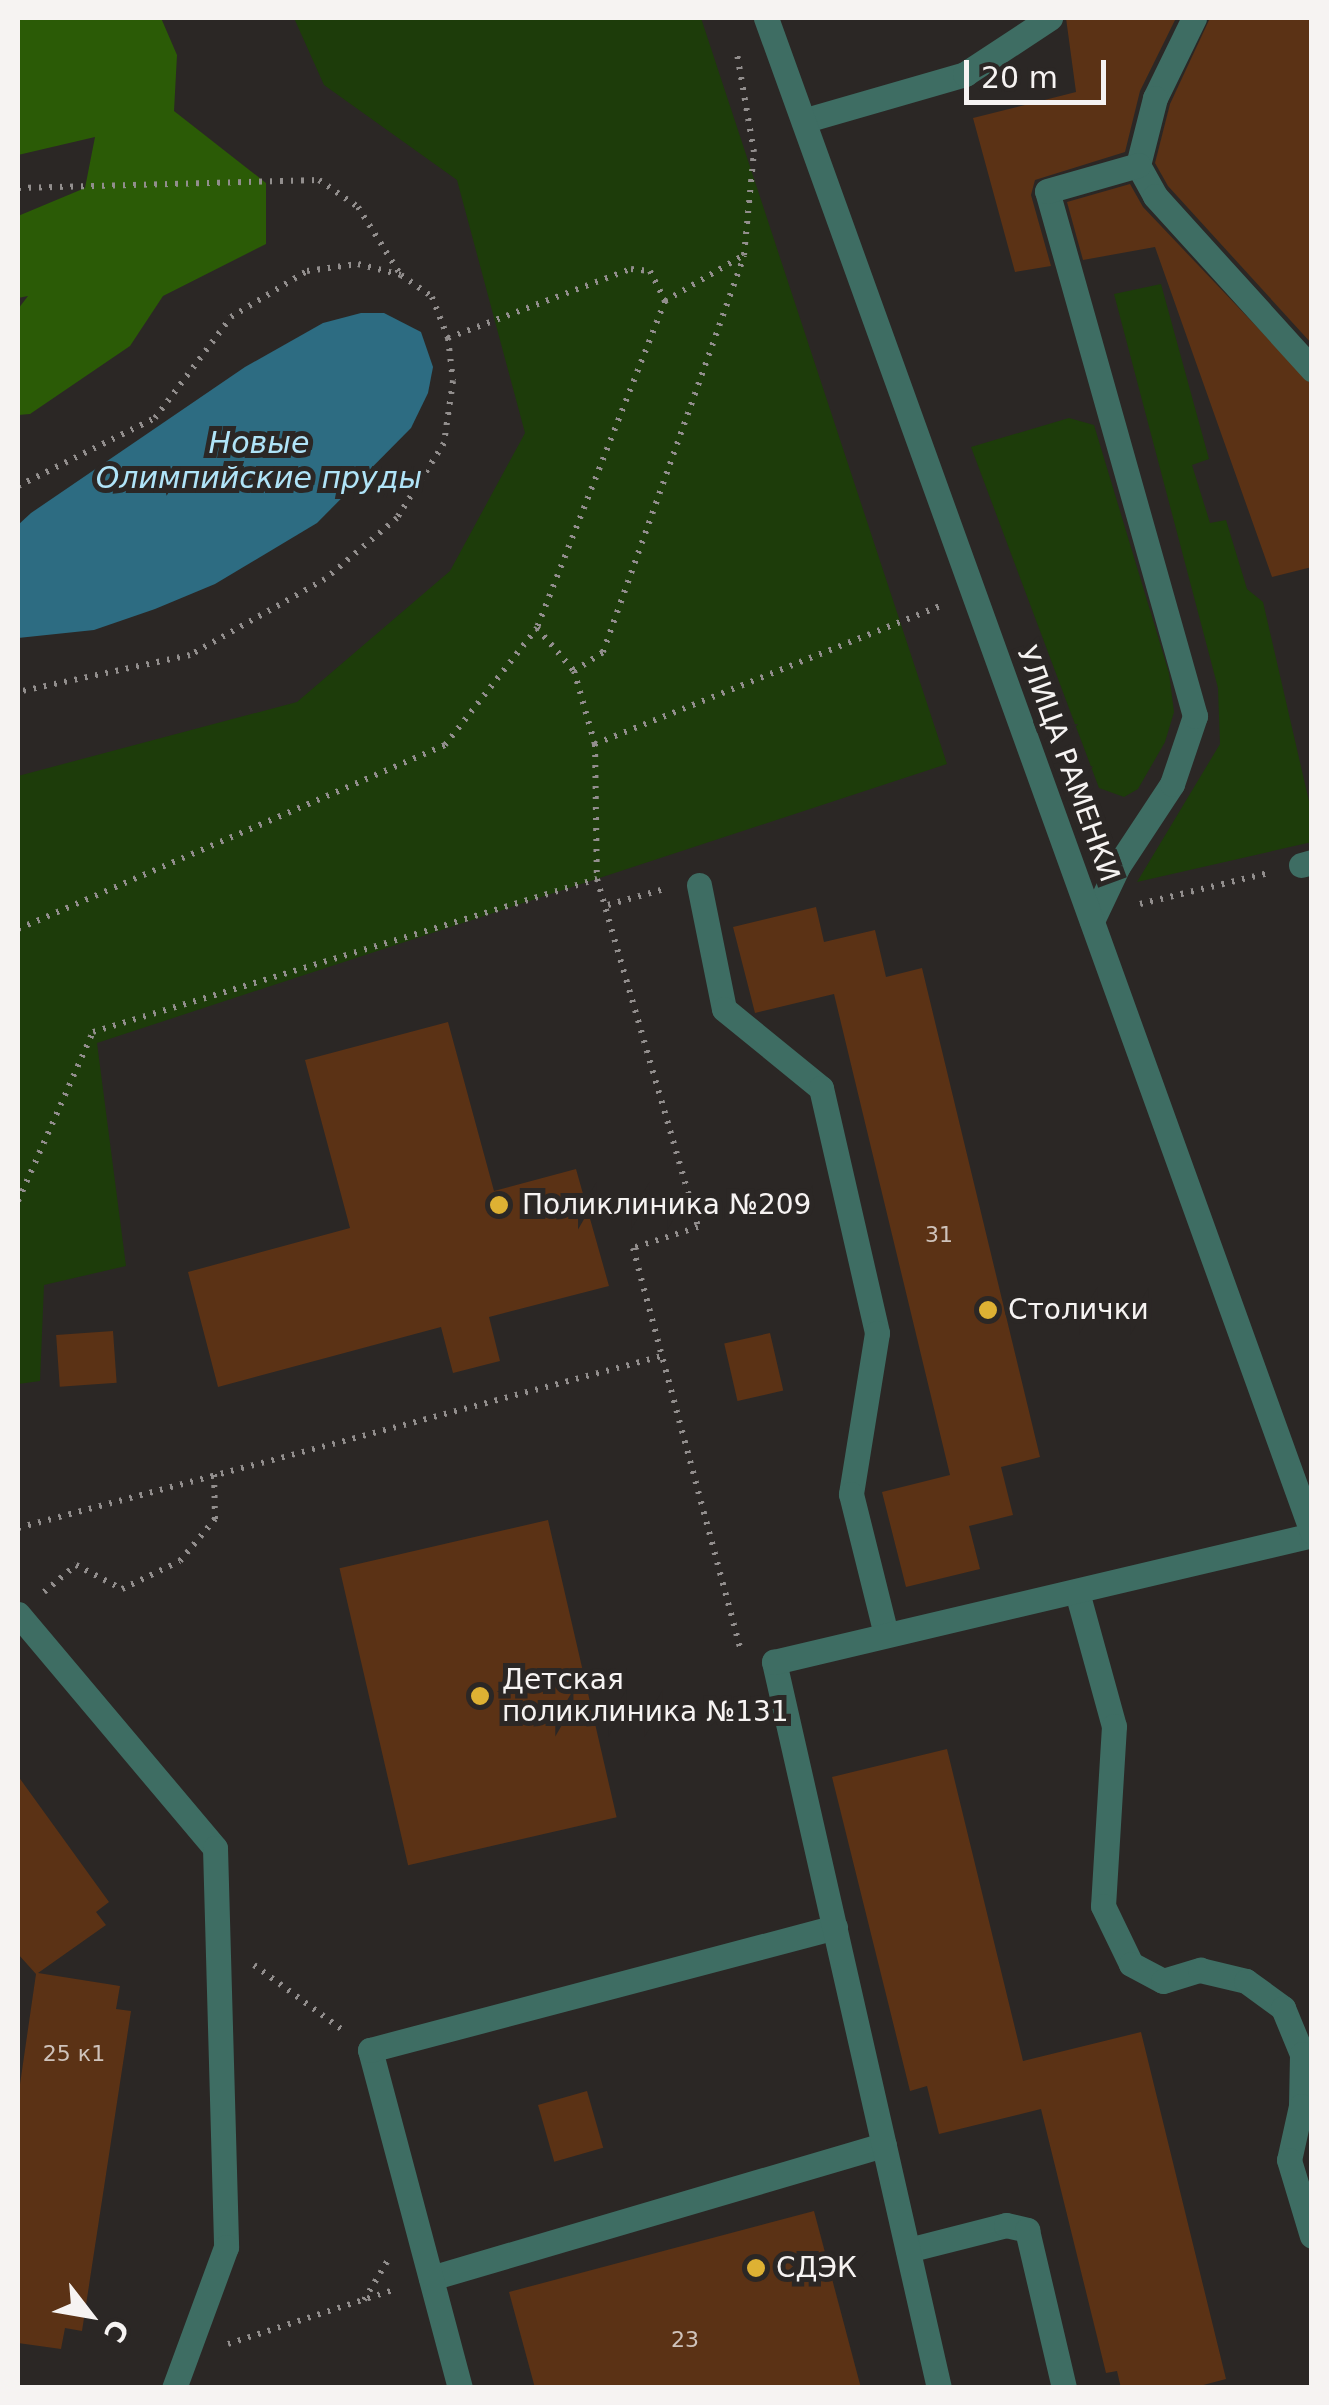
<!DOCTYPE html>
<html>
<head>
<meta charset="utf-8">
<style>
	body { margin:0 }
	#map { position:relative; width:1329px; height:2405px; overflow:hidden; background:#2b2725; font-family:"DejaVu Sans",sans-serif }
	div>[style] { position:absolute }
	.green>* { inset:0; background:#1d3c0a }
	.forest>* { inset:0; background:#2b5b06 }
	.water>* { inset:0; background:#2d6c82 }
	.building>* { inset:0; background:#5b3215; transform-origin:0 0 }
	.path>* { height:6px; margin-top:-3px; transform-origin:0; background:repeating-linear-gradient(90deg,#928e8d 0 2.5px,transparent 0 10.5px) }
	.lane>* { height:25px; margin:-12.5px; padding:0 12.5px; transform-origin:12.5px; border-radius:12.5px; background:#3e6d63 }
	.street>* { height:25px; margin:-12.5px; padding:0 12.5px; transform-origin:12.5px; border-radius:12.5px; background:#3e6d63 }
	.dots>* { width:28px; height:28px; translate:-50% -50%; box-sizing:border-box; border:5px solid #2b2725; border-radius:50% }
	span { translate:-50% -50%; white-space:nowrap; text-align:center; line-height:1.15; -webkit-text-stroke:10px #2b2725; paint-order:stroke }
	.number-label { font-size:22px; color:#cfc3bb }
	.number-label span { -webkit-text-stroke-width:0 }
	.street-label { font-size:28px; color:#f6f3f2 }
	.poi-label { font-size:28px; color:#f6f3f2 }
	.left { translate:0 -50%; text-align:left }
	.water-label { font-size:30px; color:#b0e4f8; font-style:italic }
	.frame { position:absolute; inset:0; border:20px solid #f6f3f2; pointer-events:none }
	.north { position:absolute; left:40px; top:2265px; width:100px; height:100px; -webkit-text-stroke:8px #2b2725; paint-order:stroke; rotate:121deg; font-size:28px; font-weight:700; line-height:40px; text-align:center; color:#f6f3f2 }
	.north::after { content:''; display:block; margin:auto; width:35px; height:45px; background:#f6f3f2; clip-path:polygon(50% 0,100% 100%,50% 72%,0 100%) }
	.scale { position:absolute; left:964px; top:60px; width:142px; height:45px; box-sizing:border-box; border:5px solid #f6f3f2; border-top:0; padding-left:12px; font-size:30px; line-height:35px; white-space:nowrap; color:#f6f3f2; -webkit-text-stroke:8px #2b2725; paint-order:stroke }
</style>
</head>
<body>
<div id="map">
	<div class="green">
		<i style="clip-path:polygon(294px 18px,701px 18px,947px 764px,97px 1043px,126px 1266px,44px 1285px,40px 1381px,18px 1384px,18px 776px,297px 702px,450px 571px,525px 433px,457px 180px,324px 85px)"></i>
		<i style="clip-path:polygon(1161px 284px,1209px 459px,1192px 465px,1210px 523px,1226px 520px,1247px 589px,1263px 602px,1311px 810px,1312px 842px,1137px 882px,1220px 744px,1218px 688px,1114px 294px)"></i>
		<i style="clip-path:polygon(1069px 418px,1094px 425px,1169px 673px,1174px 712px,1165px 742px,1138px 789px,1124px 797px,1099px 788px,971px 447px)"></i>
	</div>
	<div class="forest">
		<i style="clip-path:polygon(161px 18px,177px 55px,174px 111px,266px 183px,266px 244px,163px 296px,130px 346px,30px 414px,18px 415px,18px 309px,28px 296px,18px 298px,18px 216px,85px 188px,95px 137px,18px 155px,18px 19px)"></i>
	</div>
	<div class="water">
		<i style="clip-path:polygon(361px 313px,384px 313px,421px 332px,433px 367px,428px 393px,411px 428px,317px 523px,215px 584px,155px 609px,94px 630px,18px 638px,18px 525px,31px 513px,245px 367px,323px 323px)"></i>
	</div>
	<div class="building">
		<i style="clip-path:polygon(1066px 18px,1176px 18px,1140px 91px,1125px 152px,1035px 180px,1031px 195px,1051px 266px,1015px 272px,973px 118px,1076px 92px)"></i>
		<i style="clip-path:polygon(1210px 18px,1312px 18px,1312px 344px,1168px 186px,1155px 163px,1170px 104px)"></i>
		<i style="clip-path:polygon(1130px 184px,1143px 207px,1312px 385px,1312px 567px,1272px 577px,1155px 247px,1083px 260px,1067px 202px)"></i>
		<i style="clip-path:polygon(816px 907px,824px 942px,875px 930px,886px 977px,922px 968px,1040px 1457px,1001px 1467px,1013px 1515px,969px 1526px,980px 1569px,906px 1587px,882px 1492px,950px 1475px,834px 994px,755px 1013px,733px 927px)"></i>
		<i style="clip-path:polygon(448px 1022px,494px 1191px,576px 1169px,609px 1286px,489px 1317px,500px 1361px,453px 1373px,441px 1327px,218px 1387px,188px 1272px,350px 1228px,305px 1060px)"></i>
		<i style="left:113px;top:1331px;width:52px;height:57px;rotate:86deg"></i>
		<i style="left:770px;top:1333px;width:59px;height:47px;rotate:77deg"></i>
		<i style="left:548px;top:1520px;width:305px;height:214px;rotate:77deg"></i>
		<i style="clip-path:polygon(947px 1749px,1023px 2061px,1141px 2032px,1226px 2379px,1192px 2388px,1121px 2388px,1117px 2371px,1106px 2373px,1041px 2109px,939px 2134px,927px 2086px,910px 2091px,832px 1777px)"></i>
		<i style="clip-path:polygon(18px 1776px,109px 1902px,96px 1912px,106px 1925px,38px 1973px,120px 1986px,116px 2009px,131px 2011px,82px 2331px,65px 2328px,61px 2349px,18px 2343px,18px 2098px,36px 1974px,18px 1954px)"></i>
		<i style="left:587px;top:2091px;width:59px;height:51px;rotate:74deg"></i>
		<i style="clip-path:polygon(814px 2211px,861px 2388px,535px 2388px,509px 2292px)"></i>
	</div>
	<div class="path">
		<i style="left:18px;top:188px;width:301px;rotate:-1.5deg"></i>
		<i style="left:319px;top:180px;width:47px;rotate:34.7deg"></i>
		<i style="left:358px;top:207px;width:79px;rotate:57.9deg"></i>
		<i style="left:665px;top:301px;width:91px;rotate:-30.2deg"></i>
		<i style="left:448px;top:338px;width:196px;rotate:-20.7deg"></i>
		<i style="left:631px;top:269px;width:19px;rotate:6deg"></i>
		<i style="left:650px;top:271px;width:34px;rotate:63deg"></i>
		<i style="left:665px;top:301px;width:351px;rotate:111.4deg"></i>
		<i style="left:537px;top:628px;width:57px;rotate:49.3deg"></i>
		<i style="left:574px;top:671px;width:76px;rotate:74deg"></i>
		<i style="left:595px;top:744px;width:374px;rotate:-21.8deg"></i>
		<i style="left:18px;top:486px;width:153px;rotate:-26.4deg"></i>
		<i style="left:155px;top:418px;width:126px;rotate:-53deg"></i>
		<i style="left:231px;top:317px;width:89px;rotate:-31.2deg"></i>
		<i style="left:307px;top:271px;width:51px;rotate:-7.8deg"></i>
		<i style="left:358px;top:264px;width:44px;rotate:14.3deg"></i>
		<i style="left:401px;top:275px;width:38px;rotate:35deg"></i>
		<i style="left:432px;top:297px;width:44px;rotate:68.7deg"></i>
		<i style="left:448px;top:338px;width:43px;rotate:83.4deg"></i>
		<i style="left:453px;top:381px;width:63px;rotate:98.3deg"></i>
		<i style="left:444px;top:443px;width:89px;rotate:122.1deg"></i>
		<i style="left:397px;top:518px;width:94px;rotate:139.7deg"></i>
		<i style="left:325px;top:579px;width:155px;rotate:150.6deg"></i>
		<i style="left:190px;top:655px;width:176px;rotate:167.9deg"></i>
		<i style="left:574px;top:671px;width:35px;rotate:-33deg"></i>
		<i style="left:603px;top:652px;width:421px;rotate:-70.4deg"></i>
		<i style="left:744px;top:255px;width:103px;rotate:-84.5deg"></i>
		<i style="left:754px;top:152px;width:99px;rotate:-99.8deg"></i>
		<i style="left:595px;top:744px;width:135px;rotate:89.2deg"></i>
		<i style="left:597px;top:879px;width:362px;rotate:73.8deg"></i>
		<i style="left:698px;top:1227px;width:68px;rotate:162.1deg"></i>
		<i style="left:633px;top:1248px;width:413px;rotate:75deg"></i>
		<i style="left:1140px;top:904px;width:132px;rotate:-13.6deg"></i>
		<i style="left:608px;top:905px;width:58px;rotate:-15.9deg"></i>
		<i style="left:18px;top:929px;width:465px;rotate:-23.3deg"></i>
		<i style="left:445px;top:745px;width:149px;rotate:-51.8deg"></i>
		<i style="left:18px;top:1201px;width:185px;rotate:-66.1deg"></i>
		<i style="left:93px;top:1032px;width:527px;rotate:-16.89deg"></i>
		<i style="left:18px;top:1528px;width:671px;rotate:-14.95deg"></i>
		<i style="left:44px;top:1592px;width:42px;rotate:-40.2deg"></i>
		<i style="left:76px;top:1565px;width:52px;rotate:27.6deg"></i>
		<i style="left:122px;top:1589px;width:64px;rotate:-25.8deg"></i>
		<i style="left:180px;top:1561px;width:55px;rotate:-50.2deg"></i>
		<i style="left:215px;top:1519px;width:47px;rotate:-91.2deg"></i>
		<i style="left:254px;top:1965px;width:108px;rotate:36.3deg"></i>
		<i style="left:364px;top:2300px;width:47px;rotate:-59deg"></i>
		<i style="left:228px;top:2344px;width:177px;rotate:-18.1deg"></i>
	</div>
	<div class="lane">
		<i style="left:1194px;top:18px;width:89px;rotate:116deg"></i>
		<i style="left:1155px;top:98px;width:69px;rotate:104.2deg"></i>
		<i style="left:1138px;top:165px;width:35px;rotate:61deg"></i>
		<i style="left:1155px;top:196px;width:234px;rotate:47.8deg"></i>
		<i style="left:806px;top:120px;width:166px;rotate:-16.1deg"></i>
		<i style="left:965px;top:74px;width:102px;rotate:-33.4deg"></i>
		<i style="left:1301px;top:865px;width:11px;rotate:-15deg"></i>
		<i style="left:699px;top:885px;width:126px;rotate:78.6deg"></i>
		<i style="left:724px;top:1009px;width:125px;rotate:39.2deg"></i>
		<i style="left:821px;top:1088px;width:251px;rotate:77.1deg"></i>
		<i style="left:877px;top:1333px;width:163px;rotate:99.2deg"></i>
		<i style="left:851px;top:1494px;width:144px;rotate:76deg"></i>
		<i style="left:1092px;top:921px;width:61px;rotate:-64.7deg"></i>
		<i style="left:1118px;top:866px;width:98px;rotate:-56.6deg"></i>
		<i style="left:1172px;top:784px;width:72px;rotate:-71.3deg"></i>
		<i style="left:1195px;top:716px;width:545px;rotate:-105.74deg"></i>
		<i style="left:1047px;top:191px;width:95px;rotate:-15.9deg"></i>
		<i style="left:1077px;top:1592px;width:139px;rotate:74.6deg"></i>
		<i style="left:1114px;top:1726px;width:180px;rotate:93.5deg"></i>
		<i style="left:1103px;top:1906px;width:64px;rotate:64.2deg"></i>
		<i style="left:1131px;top:1964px;width:36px;rotate:28deg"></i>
		<i style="left:1163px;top:1981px;width:39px;rotate:-17deg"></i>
		<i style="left:1200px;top:1970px;width:47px;rotate:13.4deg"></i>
		<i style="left:1246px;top:1981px;width:46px;rotate:36.1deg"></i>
		<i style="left:1283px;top:2008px;width:50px;rotate:67.6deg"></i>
		<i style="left:1302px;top:2054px;width:52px;rotate:91.1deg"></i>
		<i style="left:1301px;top:2106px;width:55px;rotate:102.5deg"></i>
		<i style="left:1289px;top:2160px;width:79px;rotate:73.2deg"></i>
		<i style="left:18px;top:1614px;width:306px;rotate:49.9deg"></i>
		<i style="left:215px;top:1848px;width:399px;rotate:88.4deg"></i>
		<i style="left:226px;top:2247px;width:150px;rotate:110.2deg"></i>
		<i style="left:908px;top:2250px;width:101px;rotate:-14.3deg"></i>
		<i style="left:1006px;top:2225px;width:22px;rotate:13deg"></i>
		<i style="left:1027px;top:2230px;width:162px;rotate:76.8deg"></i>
		<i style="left:431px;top:2278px;width:472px;rotate:-16.4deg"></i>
		<i style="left:460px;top:2388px;width:350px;rotate:-104.9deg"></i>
		<i style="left:370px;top:2050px;width:481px;rotate:-14.8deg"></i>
		<i style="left:939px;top:2388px;width:745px;rotate:-102.8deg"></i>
		<i style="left:774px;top:1662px;width:553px;rotate:-13.28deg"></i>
	</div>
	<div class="street">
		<i style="left:766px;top:18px;width:1609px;rotate:70.17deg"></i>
	</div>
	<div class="dots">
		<i style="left:499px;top:1205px;background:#deb133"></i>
		<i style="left:988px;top:1310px;background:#deb133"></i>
		<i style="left:480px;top:1696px;background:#deb133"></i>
		<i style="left:756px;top:2268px;background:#deb133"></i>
	</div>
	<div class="number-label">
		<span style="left:939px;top:1235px">31</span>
		<span style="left:74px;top:2054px">25 к1</span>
		<span style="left:685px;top:2340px">23</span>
	</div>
	<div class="street-label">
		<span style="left:1068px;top:764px;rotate:70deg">УЛИЦА РАМЕНКИ</span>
	</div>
	<div class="poi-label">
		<span class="left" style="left:522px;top:1205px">Поликлиника №209</span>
		<span class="left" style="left:1008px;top:1310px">Столички</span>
		<span class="left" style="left:502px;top:1696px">Детская<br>поликлиника №131</span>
		<span class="left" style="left:776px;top:2268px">СДЭК</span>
	</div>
	<div class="water-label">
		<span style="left:259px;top:460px">Новые<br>Олимпийские пруды</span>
	</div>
	<div class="frame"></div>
	<div class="north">С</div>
	<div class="scale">20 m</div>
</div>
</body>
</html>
